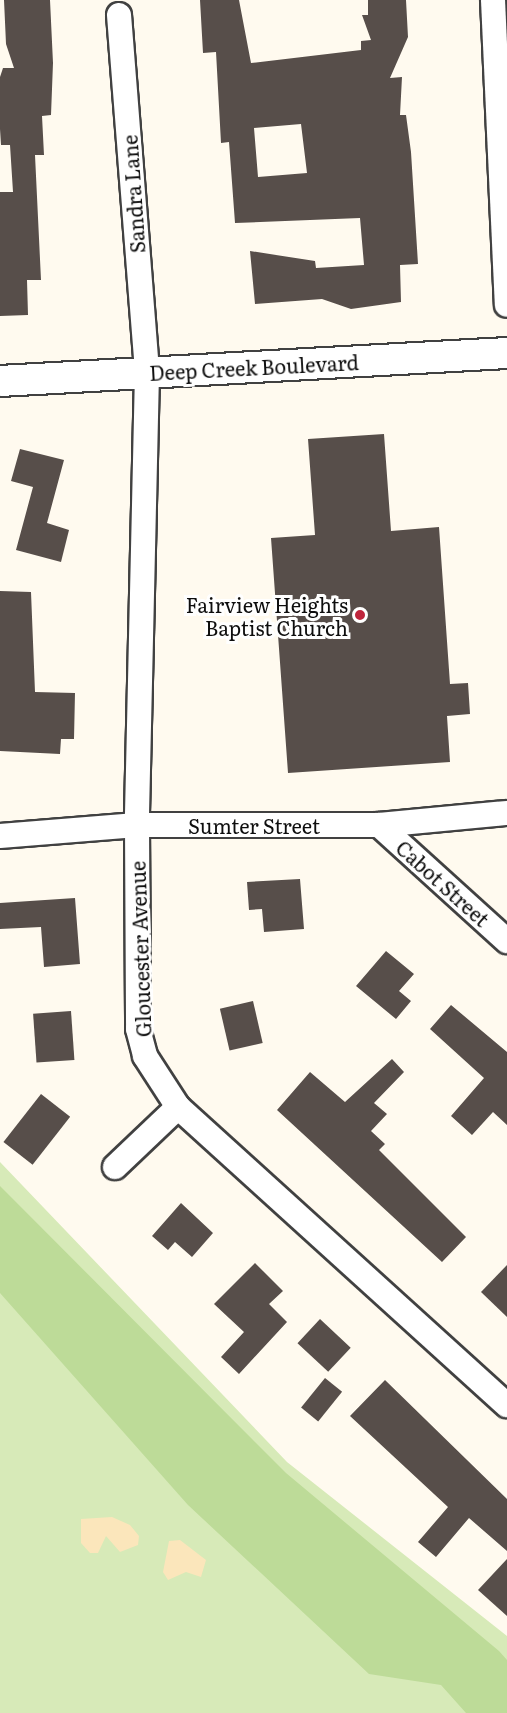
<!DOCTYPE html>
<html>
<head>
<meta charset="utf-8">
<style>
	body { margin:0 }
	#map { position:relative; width:507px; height:1713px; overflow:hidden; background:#fffaef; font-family:Literata,serif }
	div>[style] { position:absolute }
	.green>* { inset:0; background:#d7eab8 }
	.forest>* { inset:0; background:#bddb98 }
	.sand>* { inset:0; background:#fbe6bb }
	.building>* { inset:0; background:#574e4a; transform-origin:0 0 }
	.roads { filter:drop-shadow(2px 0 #414141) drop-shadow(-2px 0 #414141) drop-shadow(0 2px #414141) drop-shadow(0 -2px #414141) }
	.minor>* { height:24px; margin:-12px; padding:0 12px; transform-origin:12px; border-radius:12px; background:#fff }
	.tertiary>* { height:30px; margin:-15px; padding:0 15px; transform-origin:15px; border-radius:15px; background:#fff }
	.dots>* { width:16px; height:16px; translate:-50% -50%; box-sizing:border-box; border:3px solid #fff; border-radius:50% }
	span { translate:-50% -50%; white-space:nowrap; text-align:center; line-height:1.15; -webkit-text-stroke:6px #fff; paint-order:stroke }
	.street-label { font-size:20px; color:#0e0e0e }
	.poi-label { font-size:20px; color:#0e0e0e }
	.right { translate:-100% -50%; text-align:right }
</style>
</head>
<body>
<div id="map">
	<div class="green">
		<i style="clip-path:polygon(0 1162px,287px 1462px,507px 1636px,507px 1713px,0 1713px)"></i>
	</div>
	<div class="forest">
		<i style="clip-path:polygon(0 1186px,286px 1473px,499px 1651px,507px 1660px,507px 1713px,466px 1713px,441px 1685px,369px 1674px,188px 1505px,0 1293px)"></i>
	</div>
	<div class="sand">
		<i style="clip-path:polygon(112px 1517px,130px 1525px,139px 1536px,138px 1545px,120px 1552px,106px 1536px,98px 1553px,90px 1553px,81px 1543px,81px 1519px)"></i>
		<i style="clip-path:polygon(180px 1540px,206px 1560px,201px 1577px,186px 1572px,168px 1580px,163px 1572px,169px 1541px)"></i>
	</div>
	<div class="building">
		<i style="clip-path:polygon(4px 0,50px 0,53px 63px,51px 115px,42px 116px,44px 155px,35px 155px,41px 280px,27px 280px,28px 315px,0 316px,0 192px,13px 192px,10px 145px,1px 145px,0 129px,0 77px,3px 68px,14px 68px,6px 44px)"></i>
		<i style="clip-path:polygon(evenodd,200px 0,239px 0,251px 63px,361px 50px,361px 41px,371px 40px,362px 15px,368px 15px,368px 0,406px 0,408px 37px,390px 78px,402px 77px,400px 115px,406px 115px,411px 152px,418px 264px,400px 265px,401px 302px,351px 309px,322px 299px,255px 304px,250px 251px,315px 261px,316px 268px,364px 265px,360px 218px,235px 223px,229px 142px,221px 143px,216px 52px,203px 53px,200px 0,301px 124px,307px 173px,258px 177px,254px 128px,301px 124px)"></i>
		<i style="clip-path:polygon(384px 434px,391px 531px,439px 527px,450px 684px,468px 683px,470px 714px,447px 716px,450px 762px,288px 773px,271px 538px,315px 535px,308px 439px)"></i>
		<i style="clip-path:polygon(20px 449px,64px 460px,47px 523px,69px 530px,61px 562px,16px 550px,33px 487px,11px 481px)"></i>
		<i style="clip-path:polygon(0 591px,31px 592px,35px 692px,75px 693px,74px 739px,61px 739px,60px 754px,0 751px)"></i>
		<i style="clip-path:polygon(300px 879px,304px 929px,264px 932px,262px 909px,249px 910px,247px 882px)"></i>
		<i style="clip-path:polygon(75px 898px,80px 964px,44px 967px,41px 927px,0 929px,0 903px)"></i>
		<i style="clip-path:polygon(386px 951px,414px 974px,399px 991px,411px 1001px,396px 1019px,356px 986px)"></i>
		<i style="left:253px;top:1001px;width:43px;height:34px;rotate:77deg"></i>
		<i style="clip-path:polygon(451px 1005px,507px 1052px,507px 1125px,493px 1112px,472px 1135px,451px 1116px,484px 1078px,430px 1029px)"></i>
		<i style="left:71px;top:1011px;width:49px;height:38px;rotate:86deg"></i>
		<i style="clip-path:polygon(392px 1059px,404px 1072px,374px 1103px,387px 1114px,371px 1131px,385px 1144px,379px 1150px,466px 1237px,442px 1262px,277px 1110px,310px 1072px,345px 1102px)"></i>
		<i style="left:41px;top:1094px;width:37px;height:61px;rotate:38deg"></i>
		<i style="clip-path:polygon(181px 1203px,213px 1233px,192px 1257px,175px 1242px,168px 1250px,152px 1236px)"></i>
		<i style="clip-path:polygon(255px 1263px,283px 1291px,269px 1304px,287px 1322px,239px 1374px,221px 1357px,244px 1332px,214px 1304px)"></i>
		<i style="clip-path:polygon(507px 1265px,507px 1317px,481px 1292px)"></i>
		<i style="left:320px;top:1319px;width:42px;height:33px;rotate:43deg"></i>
		<i style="left:325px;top:1378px;width:22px;height:38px;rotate:39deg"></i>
		<i style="clip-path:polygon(385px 1380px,507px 1499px,507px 1551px,469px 1518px,436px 1557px,418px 1542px,448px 1507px,350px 1416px)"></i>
		<i style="clip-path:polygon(507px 1559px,507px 1616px,478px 1590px)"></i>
	</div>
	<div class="roads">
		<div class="minor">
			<i style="left:493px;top:0;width:305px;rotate:87.4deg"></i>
			<i style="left:119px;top:15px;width:359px;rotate:85.5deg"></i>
			<i style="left:147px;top:373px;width:452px;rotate:91.3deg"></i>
			<i style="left:137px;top:825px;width:204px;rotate:89.7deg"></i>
			<i style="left:138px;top:1029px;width:28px;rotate:75deg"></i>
			<i style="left:145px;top:1056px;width:61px;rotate:57.1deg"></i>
			<i style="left:178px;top:1107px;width:444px;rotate:42.2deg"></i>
			<i style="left:379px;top:825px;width:173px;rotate:42.2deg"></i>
			<i style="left:0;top:836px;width:137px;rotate:-4.6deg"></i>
			<i style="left:137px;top:825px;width:242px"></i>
			<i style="left:379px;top:825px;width:129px;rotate:-5.4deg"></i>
			<i style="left:115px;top:1167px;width:87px;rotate:-43.6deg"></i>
		</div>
		<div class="tertiary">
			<i style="left:0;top:381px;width:508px;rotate:-3.16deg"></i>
		</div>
	</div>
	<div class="dots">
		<i style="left:360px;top:615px;background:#bf253c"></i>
	</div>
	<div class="street-label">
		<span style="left:133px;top:194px;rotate:-94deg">Sandra Lane</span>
		<span style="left:254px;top:367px;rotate:-3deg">Deep Creek Boulevard</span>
		<span style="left:254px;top:825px">Sumter Street</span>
		<span style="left:443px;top:883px;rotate:42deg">Cabot Street</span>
		<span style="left:140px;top:949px;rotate:-92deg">Gloucester Avenue</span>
	</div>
	<div class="poi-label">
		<span class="right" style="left:348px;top:616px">Fairview Heights<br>Baptist Church</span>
	</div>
</div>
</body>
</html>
